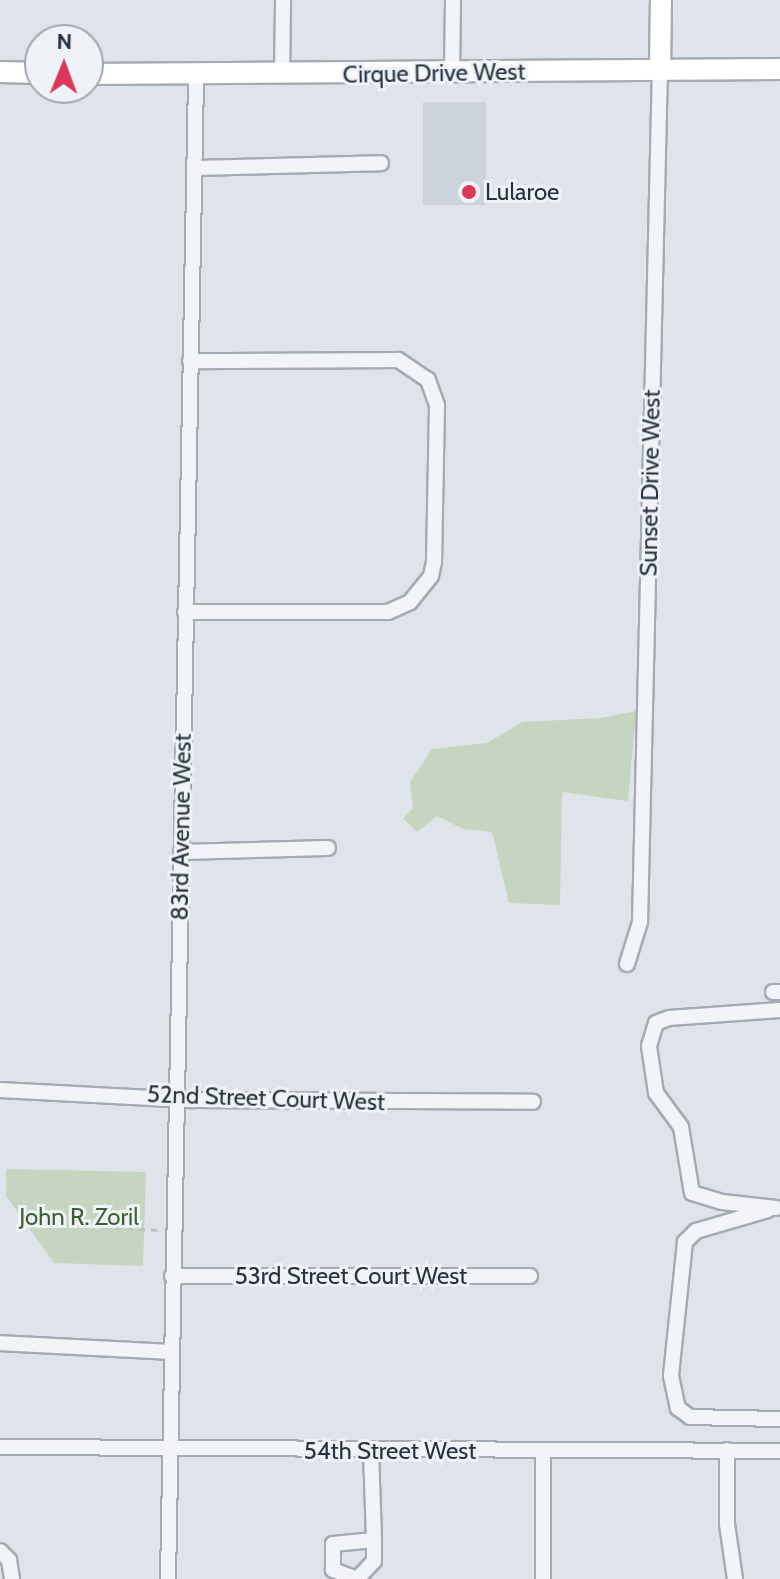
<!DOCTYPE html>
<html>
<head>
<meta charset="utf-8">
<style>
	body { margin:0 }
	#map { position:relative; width:780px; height:1579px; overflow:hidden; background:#dfe4ea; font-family:Cabin,sans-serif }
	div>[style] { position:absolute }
	.built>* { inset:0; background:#cdd3dc; transform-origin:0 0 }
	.green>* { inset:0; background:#c6d5bf }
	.path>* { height:3px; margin-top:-1.5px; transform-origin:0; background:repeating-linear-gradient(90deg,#bdc2c9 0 6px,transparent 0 12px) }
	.roads { filter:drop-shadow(2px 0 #a4abb5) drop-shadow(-2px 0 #a4abb5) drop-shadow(0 2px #a4abb5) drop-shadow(0 -2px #a4abb5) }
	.street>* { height:14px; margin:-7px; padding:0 7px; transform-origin:7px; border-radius:7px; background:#f2f4f8 }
	.secondary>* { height:20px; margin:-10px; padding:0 10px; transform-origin:10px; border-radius:10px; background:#fff }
	.dots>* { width:22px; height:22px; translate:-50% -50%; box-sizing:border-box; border:4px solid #eff3f7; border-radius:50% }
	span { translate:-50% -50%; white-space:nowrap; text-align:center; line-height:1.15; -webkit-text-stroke:6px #eff3f7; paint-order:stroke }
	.street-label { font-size:24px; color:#263243 }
	.poi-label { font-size:24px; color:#263243 }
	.left { translate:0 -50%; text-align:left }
	.park-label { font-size:24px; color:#3d6032 }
	.north { position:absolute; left:24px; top:24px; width:80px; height:80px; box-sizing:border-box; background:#eff3f7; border:2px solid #9fa6af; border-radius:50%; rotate:1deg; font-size:22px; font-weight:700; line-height:32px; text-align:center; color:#263243 }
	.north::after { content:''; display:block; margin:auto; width:28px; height:36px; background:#dc3758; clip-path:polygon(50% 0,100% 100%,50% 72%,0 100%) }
</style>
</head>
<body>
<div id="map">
	<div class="built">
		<i style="left:423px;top:102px;width:63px;height:103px"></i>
	</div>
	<div class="green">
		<i style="clip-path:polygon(636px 711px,628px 801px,562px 792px,560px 905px,509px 903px,492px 832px,463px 829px,437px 816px,417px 832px,403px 818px,413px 808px,410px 782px,432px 749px,487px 743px,522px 722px,601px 718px)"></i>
		<i style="clip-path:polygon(6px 1169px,146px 1172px,143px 1266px,54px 1263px,6px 1196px)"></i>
	</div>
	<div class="path">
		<i style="left:103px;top:1227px;width:57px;rotate:3deg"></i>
	</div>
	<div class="roads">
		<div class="street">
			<i style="left:452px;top:73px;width:73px;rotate:-89.2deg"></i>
			<i style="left:282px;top:75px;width:75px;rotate:-89.2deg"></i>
			<i style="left:194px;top:168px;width:187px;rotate:-1.5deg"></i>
			<i style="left:185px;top:612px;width:203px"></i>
			<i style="left:388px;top:612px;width:24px;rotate:-24deg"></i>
			<i style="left:410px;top:602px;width:33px;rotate:-51deg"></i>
			<i style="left:431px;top:576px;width:14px;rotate:-78deg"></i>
			<i style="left:434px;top:562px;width:157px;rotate:-88.9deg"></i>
			<i style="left:437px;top:405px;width:27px;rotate:-110deg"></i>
			<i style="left:428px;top:380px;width:36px;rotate:-146deg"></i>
			<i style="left:398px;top:360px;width:208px;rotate:179.7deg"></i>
			<i style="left:181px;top:852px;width:147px;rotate:-1.6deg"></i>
			<i style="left:627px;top:964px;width:44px;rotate:-72.8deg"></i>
			<i style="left:640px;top:922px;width:852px;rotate:-88.66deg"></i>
			<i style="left:773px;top:992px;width:7px"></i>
			<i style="left:0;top:1090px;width:194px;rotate:3deg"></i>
			<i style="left:194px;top:1100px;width:339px;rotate:0.3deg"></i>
			<i style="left:776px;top:1208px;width:54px;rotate:-173.7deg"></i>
			<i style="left:722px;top:1202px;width:31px;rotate:-163deg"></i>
			<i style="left:692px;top:1193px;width:67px;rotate:-99.5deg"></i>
			<i style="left:681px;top:1127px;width:42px;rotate:-126.3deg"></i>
			<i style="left:656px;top:1093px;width:48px;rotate:-98.5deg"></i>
			<i style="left:649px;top:1046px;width:24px;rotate:-73deg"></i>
			<i style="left:656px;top:1023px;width:14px;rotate:-21deg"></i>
			<i style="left:669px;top:1018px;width:111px;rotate:-4.1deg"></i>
			<i style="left:768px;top:1210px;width:75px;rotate:163.7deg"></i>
			<i style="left:696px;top:1231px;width:16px;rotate:135deg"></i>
			<i style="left:685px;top:1242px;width:135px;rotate:96deg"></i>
			<i style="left:671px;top:1376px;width:33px;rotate:78deg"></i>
			<i style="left:678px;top:1408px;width:15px;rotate:37deg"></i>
			<i style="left:690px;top:1417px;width:90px;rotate:1.3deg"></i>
			<i style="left:172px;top:1276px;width:358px"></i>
			<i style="left:0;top:1343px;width:170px;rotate:3deg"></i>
			<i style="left:0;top:1447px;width:780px;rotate:0.29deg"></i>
			<i style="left:727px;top:1450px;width:74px;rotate:90deg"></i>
			<i style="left:727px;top:1524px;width:56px;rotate:81.7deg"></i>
			<i style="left:371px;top:1452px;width:88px;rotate:88deg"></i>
			<i style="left:374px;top:1540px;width:21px;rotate:90deg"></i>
			<i style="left:374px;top:1561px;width:25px;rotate:133deg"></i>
			<i style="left:357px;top:1579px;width:26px;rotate:-159deg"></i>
			<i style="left:333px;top:1570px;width:26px;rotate:-90deg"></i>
			<i style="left:333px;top:1544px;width:41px;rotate:-5.6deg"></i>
			<i style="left:0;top:1551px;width:13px;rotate:45deg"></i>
			<i style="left:9px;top:1560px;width:19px;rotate:81deg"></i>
			<i style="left:168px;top:1579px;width:1503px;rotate:-88.93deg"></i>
			<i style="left:543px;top:1579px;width:128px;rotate:-90deg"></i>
		</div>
		<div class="secondary">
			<i style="left:660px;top:70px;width:70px;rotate:-89.2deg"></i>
			<i style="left:0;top:72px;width:40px;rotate:1.4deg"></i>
			<i style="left:88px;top:74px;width:692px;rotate:-0.41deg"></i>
		</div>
	</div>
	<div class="dots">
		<i style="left:469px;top:192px;background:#dc3758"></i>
	</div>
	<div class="street-label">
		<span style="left:434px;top:73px;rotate:-1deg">Cirque Drive West</span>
		<span style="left:650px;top:483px;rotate:-89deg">Sunset Drive West</span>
		<span style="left:181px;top:827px;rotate:-89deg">83rd Avenue West</span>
		<span style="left:266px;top:1098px;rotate:2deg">52nd Street Court West</span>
		<span style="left:351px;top:1276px">53rd Street Court West</span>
		<span style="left:390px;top:1451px">54th Street West</span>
	</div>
	<div class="poi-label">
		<span class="left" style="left:485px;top:192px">Lularoe</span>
	</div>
	<div class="park-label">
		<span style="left:79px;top:1217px">John R. Zoril</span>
	</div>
	<div class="north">N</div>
</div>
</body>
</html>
